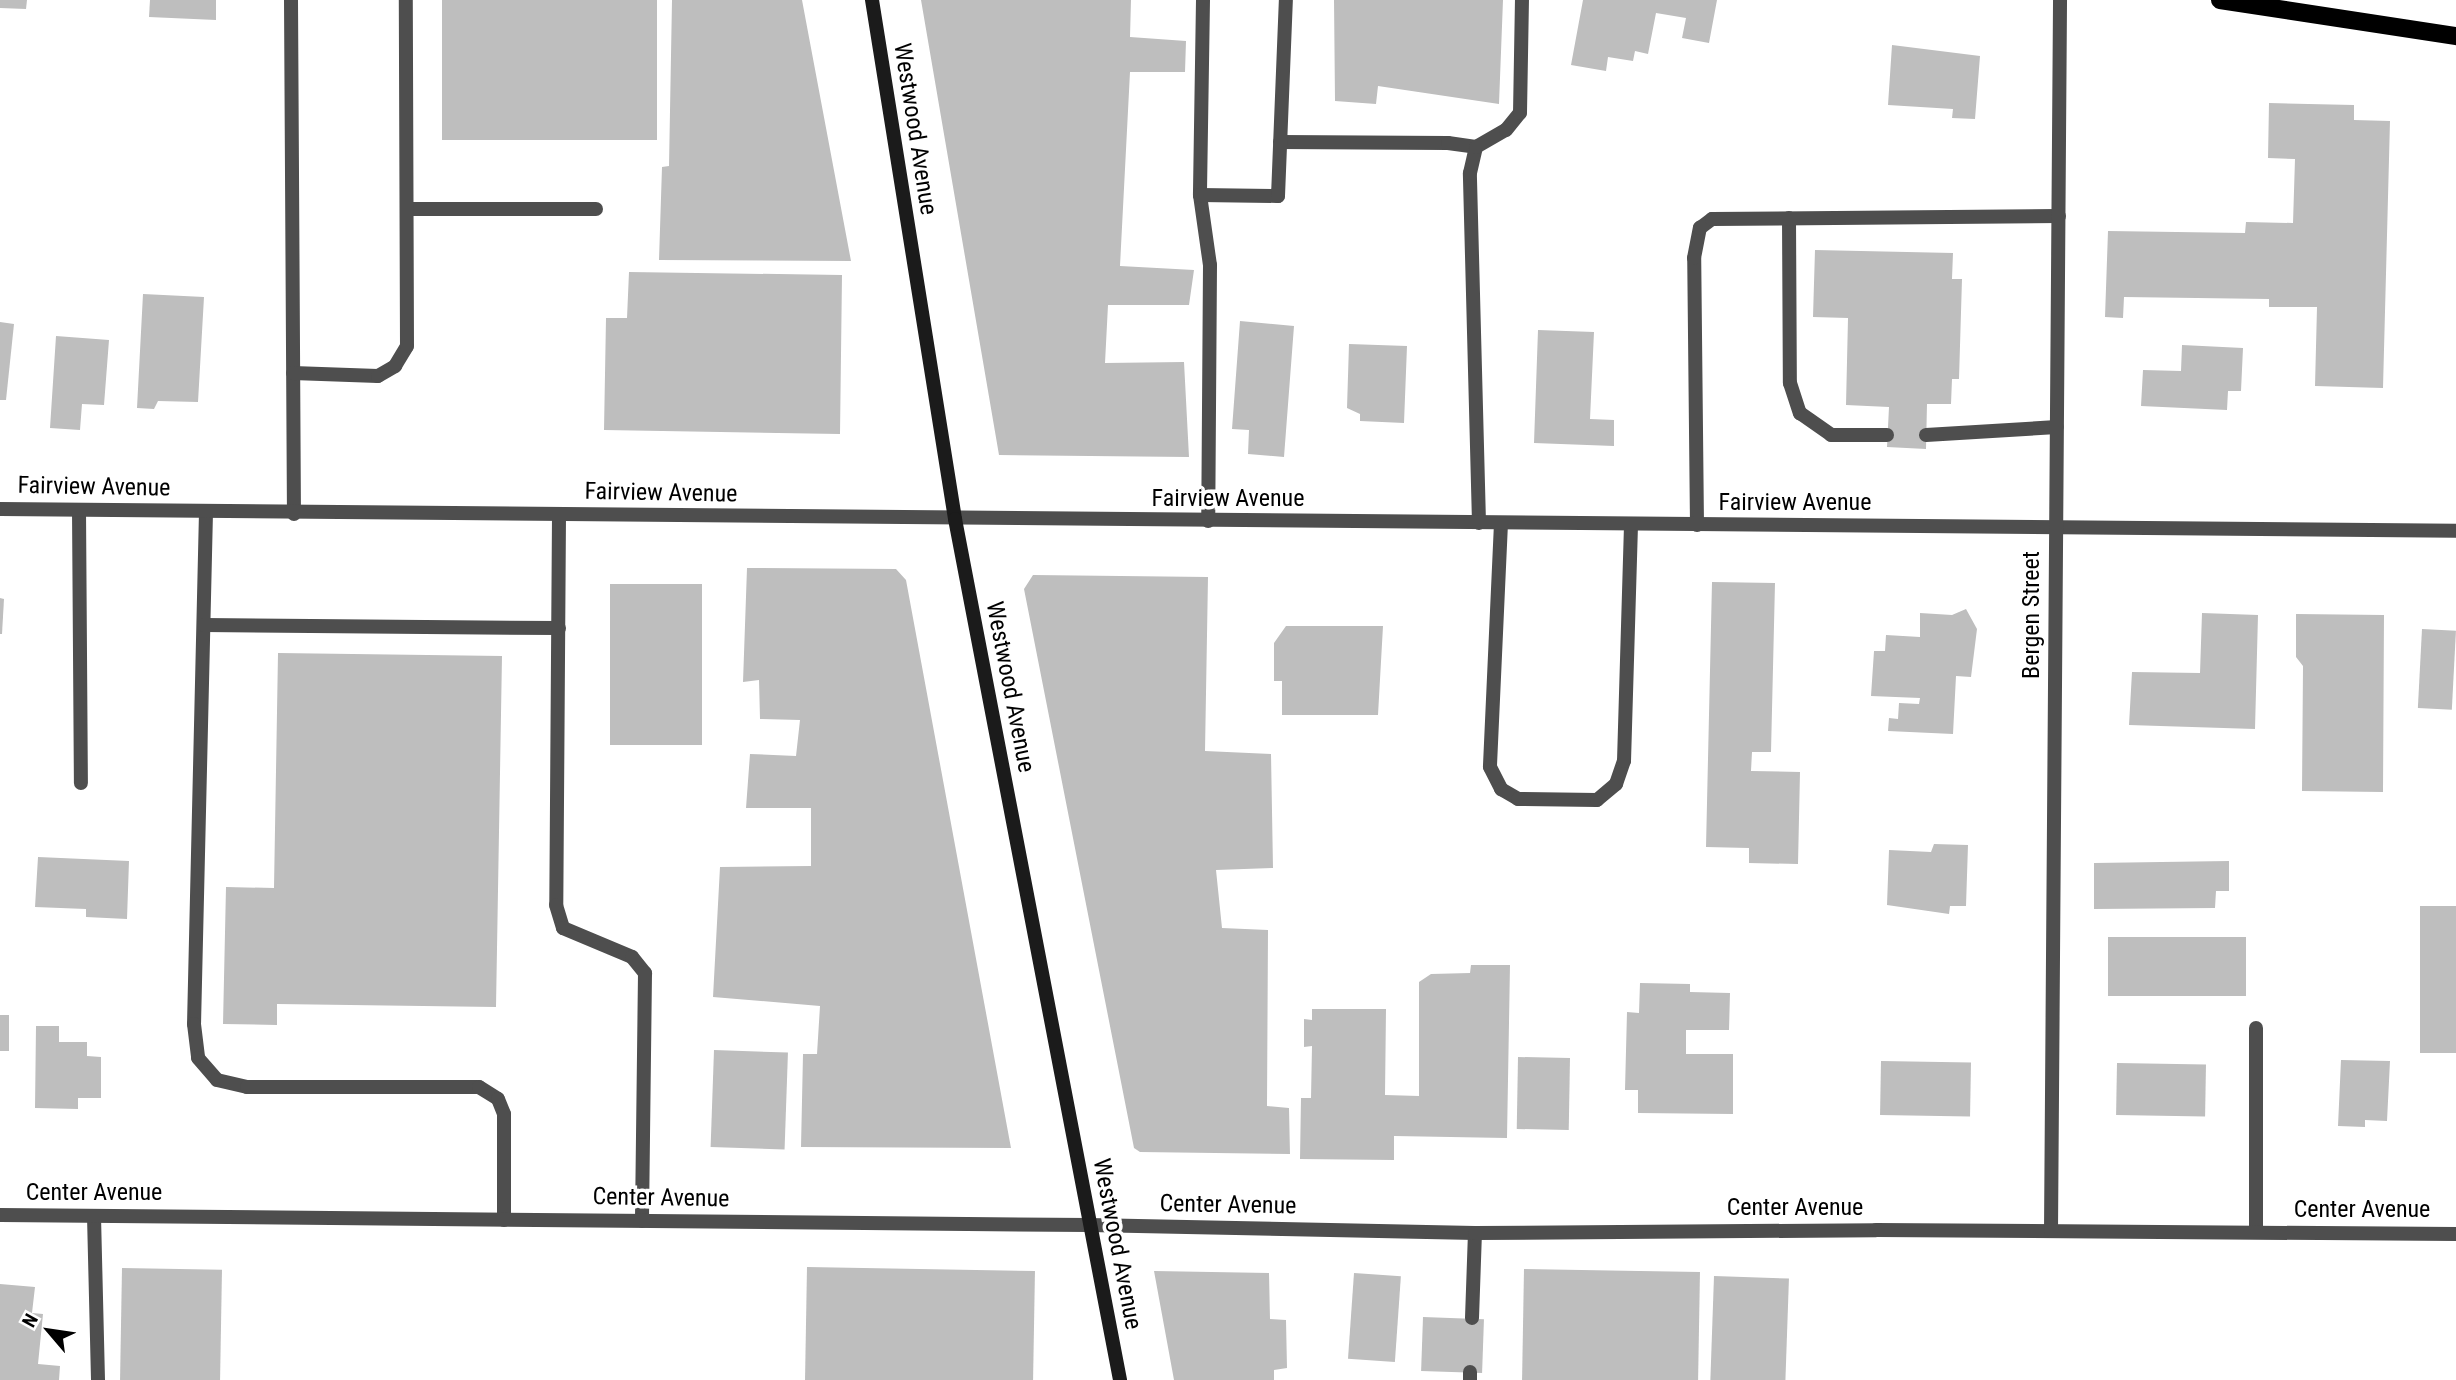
<!DOCTYPE html>
<html>
<head>
<meta charset="utf-8">
<style>
	body { margin:0 }
	#map { position:relative; width:2456px; height:1380px; overflow:hidden; background:#fff; font-family:"Roboto Condensed",sans-serif }
	div>[style] { position:absolute }
	.building>* { inset:0; background:#bebebe; transform-origin:0 0 }
	.service>* { height:14px; margin:-7px; padding:0 7px; transform-origin:7px; border-radius:7px; background:#4e4e4e }
	.minor>* { height:14px; margin:-7px; padding:0 7px; transform-origin:7px; border-radius:7px; background:#4e4e4e }
	.secondary>* { height:14px; margin:-7px; padding:0 7px; transform-origin:7px; border-radius:7px; background:#1b1b1b }
	.primary>* { height:18px; margin:-9px; padding:0 9px; transform-origin:9px; border-radius:9px; background:#000 }
	span { translate:-50% -50%; white-space:nowrap; text-align:center; line-height:1.15; -webkit-text-stroke:7px #fff; paint-order:stroke }
	.street-label { font-size:24px; color:#000 }
	.north { position:absolute; left:14px; top:1296px; width:70px; height:70px; -webkit-text-stroke:5px #fff; paint-order:stroke; rotate:299deg; font-size:19px; font-weight:700; line-height:28px; text-align:center; color:#000 }
	.north::after { content:''; display:block; margin:auto; width:24px; height:32px; background:#000; clip-path:polygon(50% 0,100% 100%,50% 72%,0 100%) }
</style>
</head>
<body>
<div id="map">
	<div class="building">
		<i style="clip-path:polygon(0 0,27px 0,26px 9px,0 8px)"></i>
		<i style="clip-path:polygon(150px 0,216px 0,216px 20px,149px 17px)"></i>
		<i style="left:442px;top:0;width:215px;height:140px"></i>
		<i style="clip-path:polygon(672px 0,802px 0,851px 261px,659px 260px,662px 167px,669px 166px)"></i>
		<i style="clip-path:polygon(921px 0,1131px 0,1130px 37px,1186px 41px,1185px 72px,1130px 72px,1120px 266px,1194px 270px,1189px 305px,1108px 305px,1105px 363px,1184px 362px,1189px 457px,999px 455px)"></i>
		<i style="clip-path:polygon(1334px 0,1503px 0,1499px 104px,1378px 86px,1376px 104px,1335px 101px)"></i>
		<i style="clip-path:polygon(1583px 0,1717px 0,1709px 43px,1682px 38px,1686px 18px,1656px 13px,1648px 54px,1635px 51px,1633px 61px,1608px 57px,1606px 71px,1571px 65px)"></i>
		<i style="clip-path:polygon(1892px 45px,1980px 56px,1975px 119px,1952px 118px,1953px 109px,1888px 105px)"></i>
		<i style="clip-path:polygon(2269px 103px,2354px 105px,2354px 120px,2390px 121px,2383px 388px,2315px 386px,2317px 307px,2269px 307px,2269px 299px,2124px 297px,2123px 318px,2105px 317px,2108px 231px,2245px 233px,2246px 222px,2293px 223px,2295px 159px,2268px 158px)"></i>
		<i style="clip-path:polygon(1815px 250px,1953px 253px,1952px 279px,1962px 279px,1959px 379px,1952px 379px,1951px 404px,1927px 404px,1926px 449px,1887px 447px,1889px 407px,1846px 405px,1848px 318px,1813px 317px)"></i>
		<i style="clip-path:polygon(629px 272px,842px 275px,840px 434px,604px 430px,606px 318px,627px 318px)"></i>
		<i style="clip-path:polygon(143px 294px,204px 297px,198px 402px,158px 401px,154px 409px,137px 408px)"></i>
		<i style="clip-path:polygon(1240px 321px,1294px 326px,1284px 457px,1248px 454px,1249px 430px,1232px 429px)"></i>
		<i style="clip-path:polygon(0 322px,14px 324px,6px 400px,0 400px)"></i>
		<i style="clip-path:polygon(1538px 330px,1594px 332px,1590px 419px,1614px 420px,1614px 446px,1534px 443px)"></i>
		<i style="clip-path:polygon(56px 336px,109px 340px,104px 405px,82px 404px,80px 430px,50px 428px)"></i>
		<i style="clip-path:polygon(1349px 344px,1407px 346px,1404px 423px,1360px 421px,1360px 414px,1347px 408px)"></i>
		<i style="clip-path:polygon(2182px 345px,2243px 348px,2241px 391px,2228px 391px,2227px 410px,2141px 406px,2143px 370px,2181px 371px)"></i>
		<i style="clip-path:polygon(747px 568px,896px 569px,906px 580px,1011px 1148px,801px 1147px,803px 1054px,817px 1054px,820px 1006px,713px 997px,720px 867px,811px 866px,811px 808px,746px 808px,750px 754px,796px 756px,800px 720px,760px 719px,759px 680px,743px 682px)"></i>
		<i style="clip-path:polygon(1033px 575px,1208px 577px,1205px 751px,1271px 754px,1273px 868px,1216px 870px,1222px 928px,1268px 930px,1267px 1106px,1289px 1108px,1290px 1154px,1140px 1152px,1134px 1148px,1024px 589px)"></i>
		<i style="clip-path:polygon(1712px 582px,1775px 583px,1771px 752px,1752px 752px,1751px 771px,1800px 772px,1798px 864px,1749px 863px,1749px 848px,1706px 847px)"></i>
		<i style="left:610px;top:584px;width:92px;height:161px"></i>
		<i style="clip-path:polygon(0 598px,4px 599px,2px 634px,0 634px)"></i>
		<i style="clip-path:polygon(1966px 609px,1977px 629px,1971px 677px,1956px 676px,1953px 734px,1888px 731px,1889px 718px,1898px 719px,1899px 703px,1919px 704px,1920px 698px,1871px 696px,1874px 651px,1885px 651px,1886px 635px,1920px 637px,1920px 613px,1952px 615px)"></i>
		<i style="clip-path:polygon(2202px 613px,2258px 615px,2255px 729px,2129px 725px,2132px 672px,2200px 673px)"></i>
		<i style="clip-path:polygon(2296px 614px,2384px 615px,2383px 792px,2302px 791px,2303px 666px,2296px 657px)"></i>
		<i style="clip-path:polygon(1286px 626px,1383px 626px,1378px 715px,1282px 715px,1282px 681px,1274px 681px,1274px 643px)"></i>
		<i style="left:2422px;top:629px;width:34px;height:79px;rotate:3deg"></i>
		<i style="clip-path:polygon(278px 653px,502px 656px,496px 1007px,277px 1004px,277px 1025px,223px 1024px,226px 887px,274px 888px)"></i>
		<i style="clip-path:polygon(1934px 844px,1968px 845px,1966px 906px,1950px 906px,1949px 914px,1887px 905px,1889px 850px,1931px 852px)"></i>
		<i style="clip-path:polygon(38px 857px,129px 861px,127px 919px,86px 917px,86px 909px,35px 907px)"></i>
		<i style="clip-path:polygon(2229px 861px,2229px 891px,2216px 891px,2215px 908px,2094px 909px,2094px 863px)"></i>
		<i style="left:2420px;top:906px;width:36px;height:147px"></i>
		<i style="left:2108px;top:937px;width:138px;height:59px"></i>
		<i style="clip-path:polygon(1471px 965px,1510px 965px,1507px 1138px,1394px 1136px,1394px 1160px,1300px 1159px,1301px 1098px,1311px 1098px,1312px 1046px,1304px 1047px,1304px 1019px,1312px 1020px,1312px 1009px,1386px 1009px,1385px 1095px,1419px 1096px,1419px 982px,1431px 974px,1470px 973px)"></i>
		<i style="clip-path:polygon(1640px 983px,1690px 984px,1690px 992px,1730px 993px,1729px 1030px,1686px 1030px,1686px 1054px,1733px 1054px,1733px 1114px,1638px 1113px,1638px 1090px,1625px 1090px,1627px 1012px,1639px 1013px)"></i>
		<i style="left:0;top:1015px;width:9px;height:36px"></i>
		<i style="clip-path:polygon(36px 1026px,59px 1026px,59px 1042px,87px 1042px,87px 1056px,101px 1057px,101px 1098px,78px 1098px,78px 1109px,35px 1108px)"></i>
		<i style="left:714px;top:1050px;width:74px;height:97px;rotate:2deg"></i>
		<i style="left:1518px;top:1057px;width:52px;height:72px;rotate:1deg"></i>
		<i style="clip-path:polygon(2341px 1060px,2390px 1061px,2387px 1121px,2365px 1120px,2365px 1127px,2338px 1126px)"></i>
		<i style="left:1881px;top:1061px;width:90px;height:54px;rotate:1deg"></i>
		<i style="left:2117px;top:1063px;width:89px;height:52px;rotate:1deg"></i>
		<i style="left:807px;top:1267px;width:228px;height:113px;rotate:1deg"></i>
		<i style="left:122px;top:1268px;width:100px;height:112px;rotate:1deg"></i>
		<i style="left:1524px;top:1269px;width:176px;height:111px;rotate:1deg"></i>
		<i style="clip-path:polygon(1154px 1271px,1269px 1273px,1270px 1319px,1286px 1320px,1287px 1368px,1274px 1370px,1274px 1380px,1174px 1380px)"></i>
		<i style="left:1354px;top:1273px;width:47px;height:86px;rotate:4deg"></i>
		<i style="left:1714px;top:1276px;width:75px;height:104px;rotate:2deg"></i>
		<i style="clip-path:polygon(0 1284px,35px 1287px,32px 1313px,43px 1314px,38px 1364px,60px 1366px,59px 1380px,0 1380px)"></i>
		<i style="left:1423px;top:1317px;width:61px;height:54px;rotate:2deg"></i>
	</div>
	<div class="service">
		<i style="left:291px;top:0;width:514px;rotate:89.67deg"></i>
		<i style="left:1203px;top:0;width:195px;rotate:90.9deg"></i>
		<i style="left:1200px;top:195px;width:71px;rotate:81.9deg"></i>
		<i style="left:1210px;top:265px;width:256px;rotate:90.4deg"></i>
		<i style="left:1280px;top:142px;width:168px;rotate:0.3deg"></i>
		<i style="left:1448px;top:143px;width:28px;rotate:8deg"></i>
		<i style="left:1200px;top:195px;width:78px;rotate:0.7deg"></i>
		<i style="left:1278px;top:196px;width:196px;rotate:-87.7deg"></i>
		<i style="left:407px;top:209px;width:189px"></i>
		<i style="left:1789px;top:218px;width:165px;rotate:89.7deg"></i>
		<i style="left:1790px;top:383px;width:32px;rotate:72deg"></i>
		<i style="left:1800px;top:413px;width:38px;rotate:35deg"></i>
		<i style="left:1831px;top:435px;width:56px"></i>
		<i style="left:293px;top:373px;width:85px;rotate:2deg"></i>
		<i style="left:378px;top:376px;width:20px;rotate:-30deg"></i>
		<i style="left:395px;top:366px;width:23px;rotate:-59deg"></i>
		<i style="left:407px;top:346px;width:346px;rotate:-90.2deg"></i>
		<i style="left:1926px;top:435px;width:131px;rotate:-3.5deg"></i>
		<i style="left:79px;top:510px;width:273px;rotate:89.6deg"></i>
		<i style="left:206px;top:512px;width:512px;rotate:91.34deg"></i>
		<i style="left:194px;top:1024px;width:34px;rotate:83deg"></i>
		<i style="left:198px;top:1058px;width:29px;rotate:49deg"></i>
		<i style="left:217px;top:1080px;width:31px;rotate:13deg"></i>
		<i style="left:247px;top:1087px;width:232px"></i>
		<i style="left:479px;top:1087px;width:22px;rotate:32deg"></i>
		<i style="left:498px;top:1099px;width:16px;rotate:68deg"></i>
		<i style="left:504px;top:1114px;width:106px;rotate:90deg"></i>
		<i style="left:559px;top:515px;width:390px;rotate:90.4deg"></i>
		<i style="left:556px;top:905px;width:24px;rotate:73deg"></i>
		<i style="left:563px;top:928px;width:75px;rotate:22.8deg"></i>
		<i style="left:632px;top:957px;width:21px;rotate:51deg"></i>
		<i style="left:645px;top:973px;width:248px;rotate:90.7deg"></i>
		<i style="left:1479px;top:523px;width:350px;rotate:-91.5deg"></i>
		<i style="left:1470px;top:173px;width:27px;rotate:-77deg"></i>
		<i style="left:1476px;top:147px;width:34px;rotate:-30deg"></i>
		<i style="left:1506px;top:130px;width:22px;rotate:-51deg"></i>
		<i style="left:1520px;top:113px;width:113px;rotate:-89deg"></i>
		<i style="left:1501px;top:523px;width:244px;rotate:92.6deg"></i>
		<i style="left:1490px;top:767px;width:25px;rotate:63deg"></i>
		<i style="left:1501px;top:789px;width:20px;rotate:30deg"></i>
		<i style="left:1518px;top:799px;width:79px;rotate:0.7deg"></i>
		<i style="left:1597px;top:800px;width:25px;rotate:-40deg"></i>
		<i style="left:1616px;top:784px;width:24px;rotate:-71deg"></i>
		<i style="left:1624px;top:761px;width:237px;rotate:-88.3deg"></i>
		<i style="left:1697px;top:525px;width:267px;rotate:-90.6deg"></i>
		<i style="left:1694px;top:258px;width:31px;rotate:-79deg"></i>
		<i style="left:1700px;top:228px;width:15px;rotate:-37deg"></i>
		<i style="left:1712px;top:219px;width:347px;rotate:-0.5deg"></i>
		<i style="left:204px;top:625px;width:355px;rotate:0.5deg"></i>
		<i style="left:2256px;top:1028px;width:204px;rotate:90deg"></i>
		<i style="left:94px;top:1216px;width:164px;rotate:88.6deg"></i>
		<i style="left:1472px;top:1318px;width:85px;rotate:-88deg"></i>
		<i style="left:1470px;top:1380px;width:8px;rotate:-90deg"></i>
	</div>
	<div class="minor">
		<i style="left:0;top:509px;width:2456px;rotate:0.51deg"></i>
		<i style="left:0;top:1215px;width:1089px;rotate:0.53deg"></i>
		<i style="left:1089px;top:1225px;width:386px;rotate:1.2deg"></i>
		<i style="left:1475px;top:1233px;width:401px;rotate:-0.4deg"></i>
		<i style="left:1876px;top:1230px;width:580px;rotate:0.4deg"></i>
		<i style="left:2051px;top:1231px;width:1231px;rotate:-89.58deg"></i>
	</div>
	<div class="secondary">
		<i style="left:872px;top:0;width:526px;rotate:80.91deg"></i>
		<i style="left:955px;top:519px;width:877px;rotate:79.15deg"></i>
	</div>
	<div class="primary">
		<i style="left:2220px;top:0;width:239px;rotate:8.7deg"></i>
	</div>
	<div class="street-label">
		<span style="left:915px;top:129px;rotate:81deg">Westwood Avenue</span>
		<span style="left:94px;top:487px;rotate:1deg">Fairview Avenue</span>
		<span style="left:661px;top:493px;rotate:1deg">Fairview Avenue</span>
		<span style="left:1228px;top:499px">Fairview Avenue</span>
		<span style="left:1795px;top:503px">Fairview Avenue</span>
		<span style="left:2032px;top:615px;rotate:-90deg">Bergen Street</span>
		<span style="left:1010px;top:687px;rotate:79deg">Westwood Avenue</span>
		<span style="left:94px;top:1193px">Center Avenue</span>
		<span style="left:661px;top:1198px;rotate:1deg">Center Avenue</span>
		<span style="left:1228px;top:1205px;rotate:1deg">Center Avenue</span>
		<span style="left:1795px;top:1208px">Center Avenue</span>
		<span style="left:2362px;top:1210px">Center Avenue</span>
		<span style="left:1117px;top:1244px;rotate:79deg">Westwood Avenue</span>
	</div>
	<div class="north">N</div>
</div>
</body>
</html>
